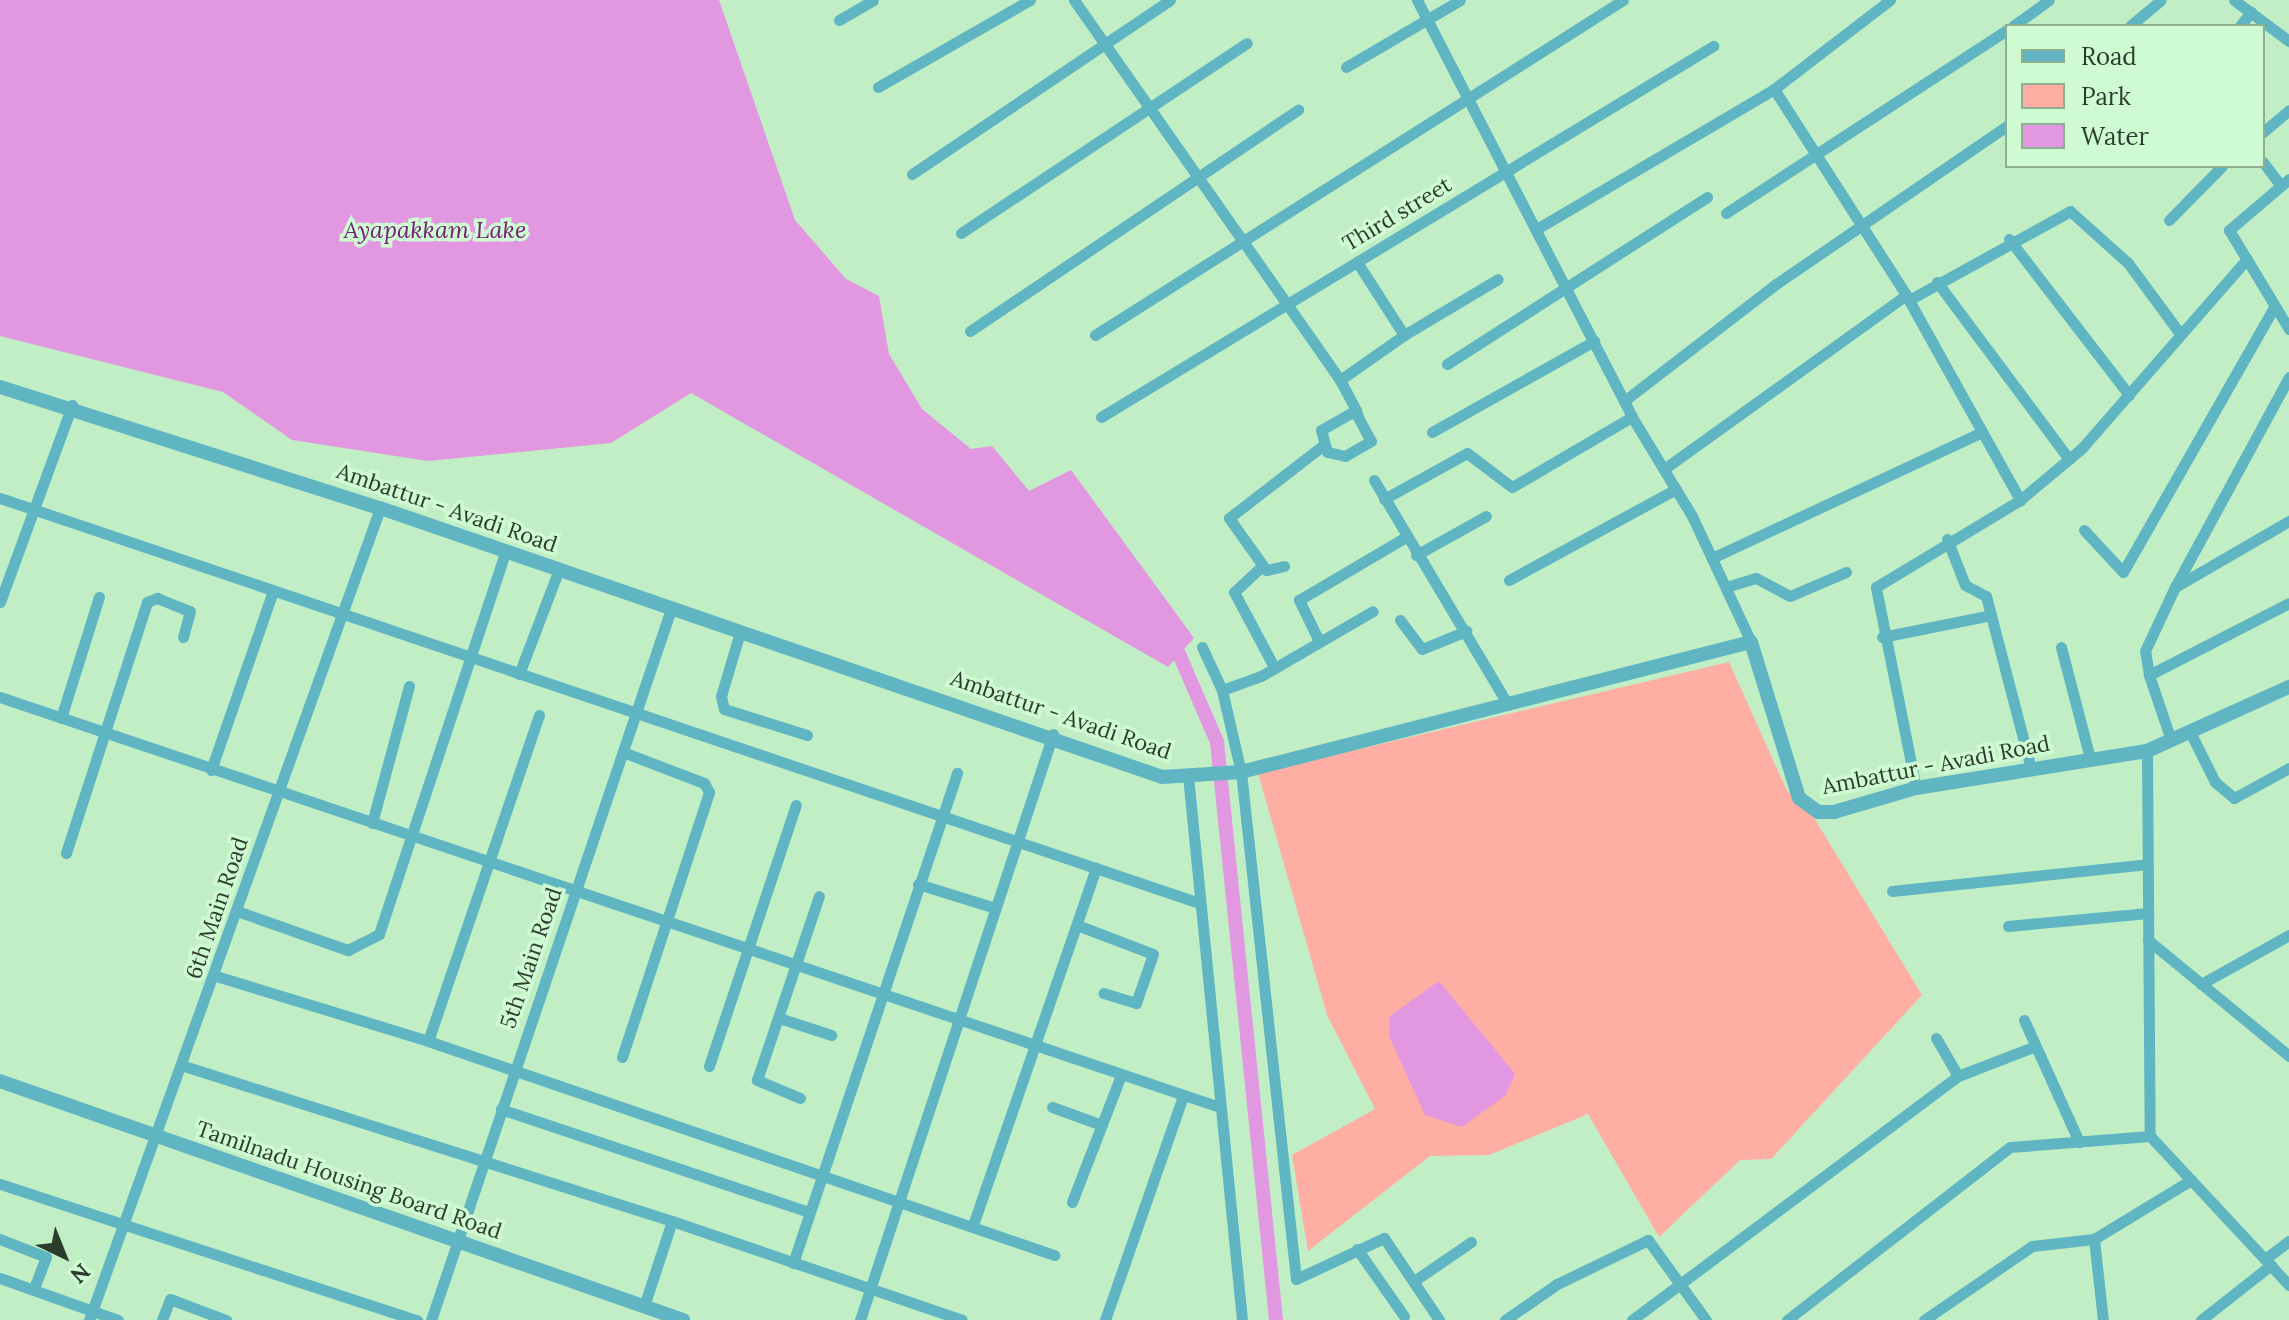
<!DOCTYPE html>
<html>
<head>
<meta charset="utf-8">
<style>
	body { margin:0 }
	#map { position:relative; width:2289px; height:1320px; overflow:hidden; background:#c2eec6; font-family:Lora,serif }
	div>[style] { position:absolute }
	.green>* { inset:0; background:#ffaea4 }
	.water>* { inset:0; background:#e298e1 }
	.canal>* { height:14px; margin:-7px; padding:0 7px; transform-origin:7px; border-radius:7px; background:#e298e1 }
	.minor>* { height:11px; margin:-5.5px; padding:0 5.5px; transform-origin:5.5px; border-radius:5.5px; background:#5fb6c2 }
	.tertiary>* { height:14px; margin:-7px; padding:0 7px; transform-origin:7px; border-radius:7px; background:#5fb6c2 }
	span { translate:-50% -50%; white-space:nowrap; text-align:center; line-height:1.15; -webkit-text-stroke:7px #cffbd3; paint-order:stroke }
	.street-label { font-size:22px; color:#2c3d2d }
	.water-label { font-size:24px; color:#772078; font-style:italic }
	.legend { position:absolute; left:2005px; top:24px; width:260px; height:144px; box-sizing:border-box; background:#cffbd3; border:2px solid #8eaf91; margin:0; padding:10px 14px; list-style:none; font-size:24px; color:#2c3d2d }
	.legend li { display:flex; align-items:center; gap:16px; height:40px }
	.legend b { width:40px; border:2px solid #8eaf91 }
	.north { position:absolute; left:24px; top:1216px; width:80px; height:80px; -webkit-text-stroke:6px #cffbd3; paint-order:stroke; rotate:137deg; font-size:22px; font-weight:700; line-height:32px; text-align:center; color:#2c3d2d }
	.north::after { content:''; display:block; margin:auto; width:28px; height:36px; background:#2c3d2d; clip-path:polygon(50% 0,100% 100%,50% 72%,0 100%) }
</style>
</head>
<body>
<div id="map">
	<div class="green">
		<i style="clip-path:polygon(1729px 662px,1787px 791px,1808px 808px,1922px 995px,1771px 1159px,1740px 1160px,1659px 1237px,1588px 1114px,1489px 1155px,1430px 1156px,1308px 1251px,1292px 1155px,1375px 1109px,1327px 1015px,1258px 773px)"></i>
	</div>
	<div class="water">
		<i style="clip-path:polygon(0 0,719px 0,795px 220px,846px 279px,879px 296px,889px 354px,922px 409px,971px 449px,992px 446px,1029px 491px,1071px 470px,1194px 638px,1168px 667px,691px 393px,611px 443px,428px 461px,292px 440px,223px 392px,0 336px)"></i>
		<i style="clip-path:polygon(1439px 981px,1515px 1074px,1506px 1095px,1462px 1127px,1425px 1115px,1389px 1036px,1390px 1016px)"></i>
	</div>
	<div class="canal">
		<i style="left:1179px;top:654px;width:96px;rotate:66.6deg"></i>
		<i style="left:1217px;top:742px;width:581px;rotate:84.17deg"></i>
	</div>
	<div class="minor">
		<i style="left:1074px;top:0;width:464px;rotate:55deg"></i>
		<i style="left:1340px;top:380px;width:34px;rotate:62deg"></i>
		<i style="left:1356px;top:410px;width:7px;rotate:74deg"></i>
		<i style="left:1358px;top:417px;width:27px;rotate:62deg"></i>
		<i style="left:1371px;top:441px;width:30px;rotate:150deg"></i>
		<i style="left:1345px;top:456px;width:18px;rotate:-167deg"></i>
		<i style="left:1327px;top:452px;width:23px;rotate:-105deg"></i>
		<i style="left:1321px;top:430px;width:40px;rotate:-29.7deg"></i>
		<i style="left:1417px;top:0;width:469px;rotate:62.7deg"></i>
		<i style="left:1632px;top:417px;width:116px;rotate:58.8deg"></i>
		<i style="left:1692px;top:516px;width:139px;rotate:64.9deg"></i>
		<i style="left:1890px;top:0;width:146px;rotate:142.5deg"></i>
		<i style="left:1774px;top:89px;width:245px;rotate:57.3deg"></i>
		<i style="left:1906px;top:295px;width:235px;rotate:60.9deg"></i>
		<i style="left:2234px;top:0;width:69px;rotate:36.7deg"></i>
		<i style="left:839px;top:20px;width:39px;rotate:-30deg"></i>
		<i style="left:2013px;top:26px;width:44px;rotate:-35.8deg"></i>
		<i style="left:2130px;top:26px;width:40px;rotate:-40deg"></i>
		<i style="left:2240px;top:26px;width:18px;rotate:-52deg"></i>
		<i style="left:1346px;top:67px;width:132px;rotate:-30.4deg"></i>
		<i style="left:878px;top:87px;width:175px;rotate:-29.8deg"></i>
		<i style="left:2263px;top:132px;width:34px;rotate:-40deg"></i>
		<i style="left:2263px;top:162px;width:30px;rotate:53deg"></i>
		<i style="left:912px;top:174px;width:311px;rotate:-34deg"></i>
		<i style="left:2289px;top:179px;width:79px;rotate:139.6deg"></i>
		<i style="left:2229px;top:230px;width:116px;rotate:58.8deg"></i>
		<i style="left:1726px;top:213px;width:335px;rotate:-33.1deg"></i>
		<i style="left:2169px;top:220px;width:76px;rotate:-45.5deg"></i>
		<i style="left:1540px;top:227px;width:272px;rotate:-30.5deg"></i>
		<i style="left:961px;top:233px;width:343px;rotate:-33.6deg"></i>
		<i style="left:2009px;top:239px;width:197px;rotate:52.4deg"></i>
		<i style="left:1937px;top:282px;width:221px;rotate:53.3deg"></i>
		<i style="left:1909px;top:300px;width:184px;rotate:-28.9deg"></i>
		<i style="left:2070px;top:211px;width:78px;rotate:41.9deg"></i>
		<i style="left:2128px;top:263px;width:89px;rotate:53.6deg"></i>
		<i style="left:970px;top:331px;width:396px;rotate:-34deg"></i>
		<i style="left:1095px;top:335px;width:625px;rotate:-32.39deg"></i>
		<i style="left:1404px;top:335px;width:109px;rotate:-30.8deg"></i>
		<i style="left:1447px;top:364px;width:309px;rotate:-32.7deg"></i>
		<i style="left:1340px;top:380px;width:78px;rotate:-35.1deg"></i>
		<i style="left:1404px;top:335px;width:87px;rotate:-122.8deg"></i>
		<i style="left:1624px;top:401px;width:192px;rotate:-37.6deg"></i>
		<i style="left:1776px;top:284px;width:280px;rotate:-34.4deg"></i>
		<i style="left:1101px;top:417px;width:716px;rotate:-31.22deg"></i>
		<i style="left:1432px;top:432px;width:186px;rotate:-29.3deg"></i>
		<i style="left:1664px;top:469px;width:298px;rotate:-35.7deg"></i>
		<i style="left:1374px;top:480px;width:262px;rotate:59.2deg"></i>
		<i style="left:0;top:498px;width:1266px;rotate:18.66deg"></i>
		<i style="left:1384px;top:499px;width:95px;rotate:-29deg"></i>
		<i style="left:1467px;top:453px;width:56px;rotate:37.1deg"></i>
		<i style="left:1512px;top:487px;width:139px;rotate:-30.3deg"></i>
		<i style="left:2084px;top:530px;width:57px;rotate:47.1deg"></i>
		<i style="left:2123px;top:572px;width:306px;rotate:-60.3deg"></i>
		<i style="left:1947px;top:539px;width:49px;rotate:68.6deg"></i>
		<i style="left:1965px;top:585px;width:24px;rotate:28deg"></i>
		<i style="left:1986px;top:596px;width:179px;rotate:75.4deg"></i>
		<i style="left:1416px;top:555px;width:80px;rotate:-29.1deg"></i>
		<i style="left:1712px;top:558px;width:298px;rotate:-25deg"></i>
		<i style="left:1262px;top:566px;width:38px;rotate:137deg"></i>
		<i style="left:1234px;top:592px;width:83px;rotate:61.9deg"></i>
		<i style="left:1284px;top:566px;width:18px;rotate:167deg"></i>
		<i style="left:1266px;top:570px;width:64px;rotate:-125.4deg"></i>
		<i style="left:1229px;top:518px;width:118px;rotate:-37.7deg"></i>
		<i style="left:1509px;top:580px;width:190px;rotate:-28.6deg"></i>
		<i style="left:1726px;top:587px;width:31px;rotate:-17deg"></i>
		<i style="left:1756px;top:578px;width:38px;rotate:28deg"></i>
		<i style="left:1790px;top:596px;width:61px;rotate:-23.2deg"></i>
		<i style="left:2175px;top:587px;width:132px;rotate:-30.1deg"></i>
		<i style="left:0;top:602px;width:210px;rotate:-69.9deg"></i>
		<i style="left:1400px;top:620px;width:36px;rotate:53deg"></i>
		<i style="left:1422px;top:649px;width:48px;rotate:-22.2deg"></i>
		<i style="left:740px;top:632px;width:67px;rotate:106.5deg"></i>
		<i style="left:721px;top:696px;width:13px;rotate:77deg"></i>
		<i style="left:724px;top:709px;width:87px;rotate:17.4deg"></i>
		<i style="left:1882px;top:637px;width:111px;rotate:-11.4deg"></i>
		<i style="left:1319px;top:641px;width:46px;rotate:-116deg"></i>
		<i style="left:1299px;top:600px;width:124px;rotate:-30.5deg"></i>
		<i style="left:1202px;top:647px;width:47px;rotate:65.1deg"></i>
		<i style="left:1222px;top:690px;width:84px;rotate:77deg"></i>
		<i style="left:1241px;top:772px;width:510px;rotate:83.81deg"></i>
		<i style="left:1296px;top:1279px;width:97px;rotate:-25deg"></i>
		<i style="left:1384px;top:1238px;width:99px;rotate:56.1deg"></i>
		<i style="left:2061px;top:647px;width:115px;rotate:75.4deg"></i>
		<i style="left:519px;top:674px;width:112px;rotate:-69.1deg"></i>
		<i style="left:2149px;top:675px;width:24px;rotate:-99deg"></i>
		<i style="left:2145px;top:651px;width:71px;rotate:-64.9deg"></i>
		<i style="left:2175px;top:587px;width:239px;rotate:-61.5deg"></i>
		<i style="left:1222px;top:690px;width:41px;rotate:-19.7deg"></i>
		<i style="left:1261px;top:676px;width:129px;rotate:-30.1deg"></i>
		<i style="left:0;top:697px;width:1284px;rotate:18.58deg"></i>
		<i style="left:539px;top:715px;width:344px;rotate:108.8deg"></i>
		<i style="left:428px;top:1041px;width:662px;rotate:18.87deg"></i>
		<i style="left:61px;top:718px;width:127px;rotate:-72.6deg"></i>
		<i style="left:2190px;top:732px;width:56px;rotate:63.4deg"></i>
		<i style="left:2215px;top:782px;width:25px;rotate:40deg"></i>
		<i style="left:2234px;top:798px;width:63px;rotate:-28.6deg"></i>
		<i style="left:2171px;top:740px;width:69px;rotate:-108.7deg"></i>
		<i style="left:2149px;top:675px;width:157px;rotate:-27.2deg"></i>
		<i style="left:2147px;top:751px;width:385px;rotate:89.6deg"></i>
		<i style="left:2150px;top:1136px;width:204px;rotate:47deg"></i>
		<i style="left:211px;top:770px;width:189px;rotate:-70.9deg"></i>
		<i style="left:1188px;top:776px;width:547px;rotate:84.33deg"></i>
		<i style="left:1916px;top:788px;width:205px;rotate:-101.3deg"></i>
		<i style="left:1876px;top:587px;width:168px;rotate:-31.1deg"></i>
		<i style="left:2020px;top:500px;width:81px;rotate:-40deg"></i>
		<i style="left:2082px;top:448px;width:251px;rotate:-48.9deg"></i>
		<i style="left:372px;top:823px;width:142px;rotate:-74.9deg"></i>
		<i style="left:66px;top:853px;width:264px;rotate:-72.1deg"></i>
		<i style="left:147px;top:602px;width:11px;rotate:-22deg"></i>
		<i style="left:157px;top:598px;width:35px;rotate:22deg"></i>
		<i style="left:190px;top:611px;width:27px;rotate:105deg"></i>
		<i style="left:918px;top:884px;width:81px;rotate:17.3deg"></i>
		<i style="left:1892px;top:891px;width:257px;rotate:-6deg"></i>
		<i style="left:237px;top:911px;width:118px;rotate:19.4deg"></i>
		<i style="left:348px;top:950px;width:35px;rotate:-27deg"></i>
		<i style="left:379px;top:934px;width:402px;rotate:-71.7deg"></i>
		<i style="left:1077px;top:925px;width:81px;rotate:20.9deg"></i>
		<i style="left:1153px;top:954px;width:52px;rotate:109.1deg"></i>
		<i style="left:1136px;top:1003px;width:34px;rotate:-163deg"></i>
		<i style="left:2008px;top:926px;width:141px;rotate:-5.3deg"></i>
		<i style="left:2148px;top:940px;width:183px;rotate:39.4deg"></i>
		<i style="left:216px;top:976px;width:222px;rotate:17deg"></i>
		<i style="left:2201px;top:984px;width:101px;rotate:-29.1deg"></i>
		<i style="left:779px;top:1018px;width:55px;rotate:18.1deg"></i>
		<i style="left:2024px;top:1020px;width:134px;rotate:65.7deg"></i>
		<i style="left:1936px;top:1038px;width:44px;rotate:59.9deg"></i>
		<i style="left:622px;top:1057px;width:279px;rotate:-71.8deg"></i>
		<i style="left:709px;top:792px;width:10px;rotate:-119deg"></i>
		<i style="left:704px;top:783px;width:87px;rotate:-159.1deg"></i>
		<i style="left:184px;top:1066px;width:512px;rotate:17.62deg"></i>
		<i style="left:709px;top:1066px;width:275px;rotate:-71.6deg"></i>
		<i style="left:800px;top:1098px;width:47px;rotate:-157.3deg"></i>
		<i style="left:757px;top:1080px;width:194px;rotate:-71.4deg"></i>
		<i style="left:1052px;top:1107px;width:53px;rotate:19.8deg"></i>
		<i style="left:501px;top:1109px;width:325px;rotate:18.5deg"></i>
		<i style="left:0;top:1184px;width:439px;rotate:18.1deg"></i>
		<i style="left:1072px;top:1202px;width:136px;rotate:-68.9deg"></i>
		<i style="left:973px;top:1225px;width:378px;rotate:-71deg"></i>
		<i style="left:0;top:1239px;width:49px;rotate:21.4deg"></i>
		<i style="left:46px;top:1257px;width:34px;rotate:111deg"></i>
		<i style="left:2094px;top:1239px;width:81px;rotate:83.7deg"></i>
		<i style="left:1357px;top:1249px;width:82px;rotate:55deg"></i>
		<i style="left:2265px;top:1259px;width:30px;rotate:-37deg"></i>
		<i style="left:793px;top:1263px;width:517px;rotate:-71.49deg"></i>
		<i style="left:0;top:1278px;width:125px;rotate:19.6deg"></i>
		<i style="left:1414px;top:1281px;width:69px;rotate:-34.4deg"></i>
		<i style="left:644px;top:1306px;width:89px;rotate:-71.8deg"></i>
		<i style="left:672px;top:1221px;width:306px;rotate:18.8deg"></i>
		<i style="left:89px;top:1320px;width:863px;rotate:-70.28deg"></i>
		<i style="left:162px;top:1320px;width:22px;rotate:-69deg"></i>
		<i style="left:170px;top:1299px;width:60px;rotate:20.6deg"></i>
		<i style="left:431px;top:1320px;width:750px;rotate:-71.35deg"></i>
		<i style="left:860px;top:1320px;width:617px;rotate:-71.77deg"></i>
		<i style="left:1105px;top:1320px;width:237px;rotate:-70.8deg"></i>
		<i style="left:1505px;top:1320px;width:63px;rotate:-34.7deg"></i>
		<i style="left:1557px;top:1284px;width:101px;rotate:-25.8deg"></i>
		<i style="left:1648px;top:1240px;width:99px;rotate:54.1deg"></i>
		<i style="left:1632px;top:1320px;width:407px;rotate:-36.8deg"></i>
		<i style="left:1958px;top:1076px;width:80px;rotate:-21.1deg"></i>
		<i style="left:1787px;top:1320px;width:282px;rotate:-37.8deg"></i>
		<i style="left:2010px;top:1147px;width:140px;rotate:-4.5deg"></i>
		<i style="left:1924px;top:1320px;width:131px;rotate:-34.4deg"></i>
		<i style="left:2032px;top:1246px;width:62px;rotate:-6.4deg"></i>
		<i style="left:2094px;top:1239px;width:114px;rotate:-31.3deg"></i>
		<i style="left:2201px;top:1320px;width:89px;rotate:-38.2deg"></i>
	</div>
	<div class="tertiary">
		<i style="left:0;top:387px;width:399px;rotate:17.7deg"></i>
		<i style="left:380px;top:508px;width:827px;rotate:18.98deg"></i>
		<i style="left:1162px;top:777px;width:79px;rotate:-3.6deg"></i>
		<i style="left:1241px;top:772px;width:526px;rotate:-14.3deg"></i>
		<i style="left:1751px;top:642px;width:163px;rotate:72.9deg"></i>
		<i style="left:1799px;top:798px;width:24px;rotate:36deg"></i>
		<i style="left:1818px;top:812px;width:16px"></i>
		<i style="left:1834px;top:812px;width:85px;rotate:-16.3deg"></i>
		<i style="left:1916px;top:788px;width:234px;rotate:-9.1deg"></i>
		<i style="left:2147px;top:751px;width:156px;rotate:-24.3deg"></i>
		<i style="left:0;top:1081px;width:724px;rotate:19.29deg"></i>
	</div>
	<div class="street-label">
		<span style="left:1397px;top:214px;rotate:-31deg">Third street</span>
		<span style="left:447px;top:508px;rotate:19deg">Ambattur - Avadi Road</span>
		<span style="left:1061px;top:715px;rotate:19deg">Ambattur - Avadi Road</span>
		<span style="left:1936px;top:765px;rotate:-11deg">Ambattur - Avadi Road</span>
		<span style="left:217px;top:908px;rotate:-71deg">6th Main Road</span>
		<span style="left:531px;top:958px;rotate:-71deg">5th Main Road</span>
		<span style="left:349px;top:1180px;rotate:19deg">Tamilnadu Housing Board Road</span>
	</div>
	<div class="water-label">
		<span style="left:435px;top:230px">Ayapakkam Lake</span>
	</div>
	<ul class="legend">
	<li><b style="height:10px;background:#5fb6c2"></b>Road</li>
	<li><b style="height:22px;background:#ffaea4"></b>Park</li>
	<li><b style="height:22px;background:#e298e1"></b>Water</li>
	</ul>
	<div class="north">N</div>
</div>
</body>
</html>
